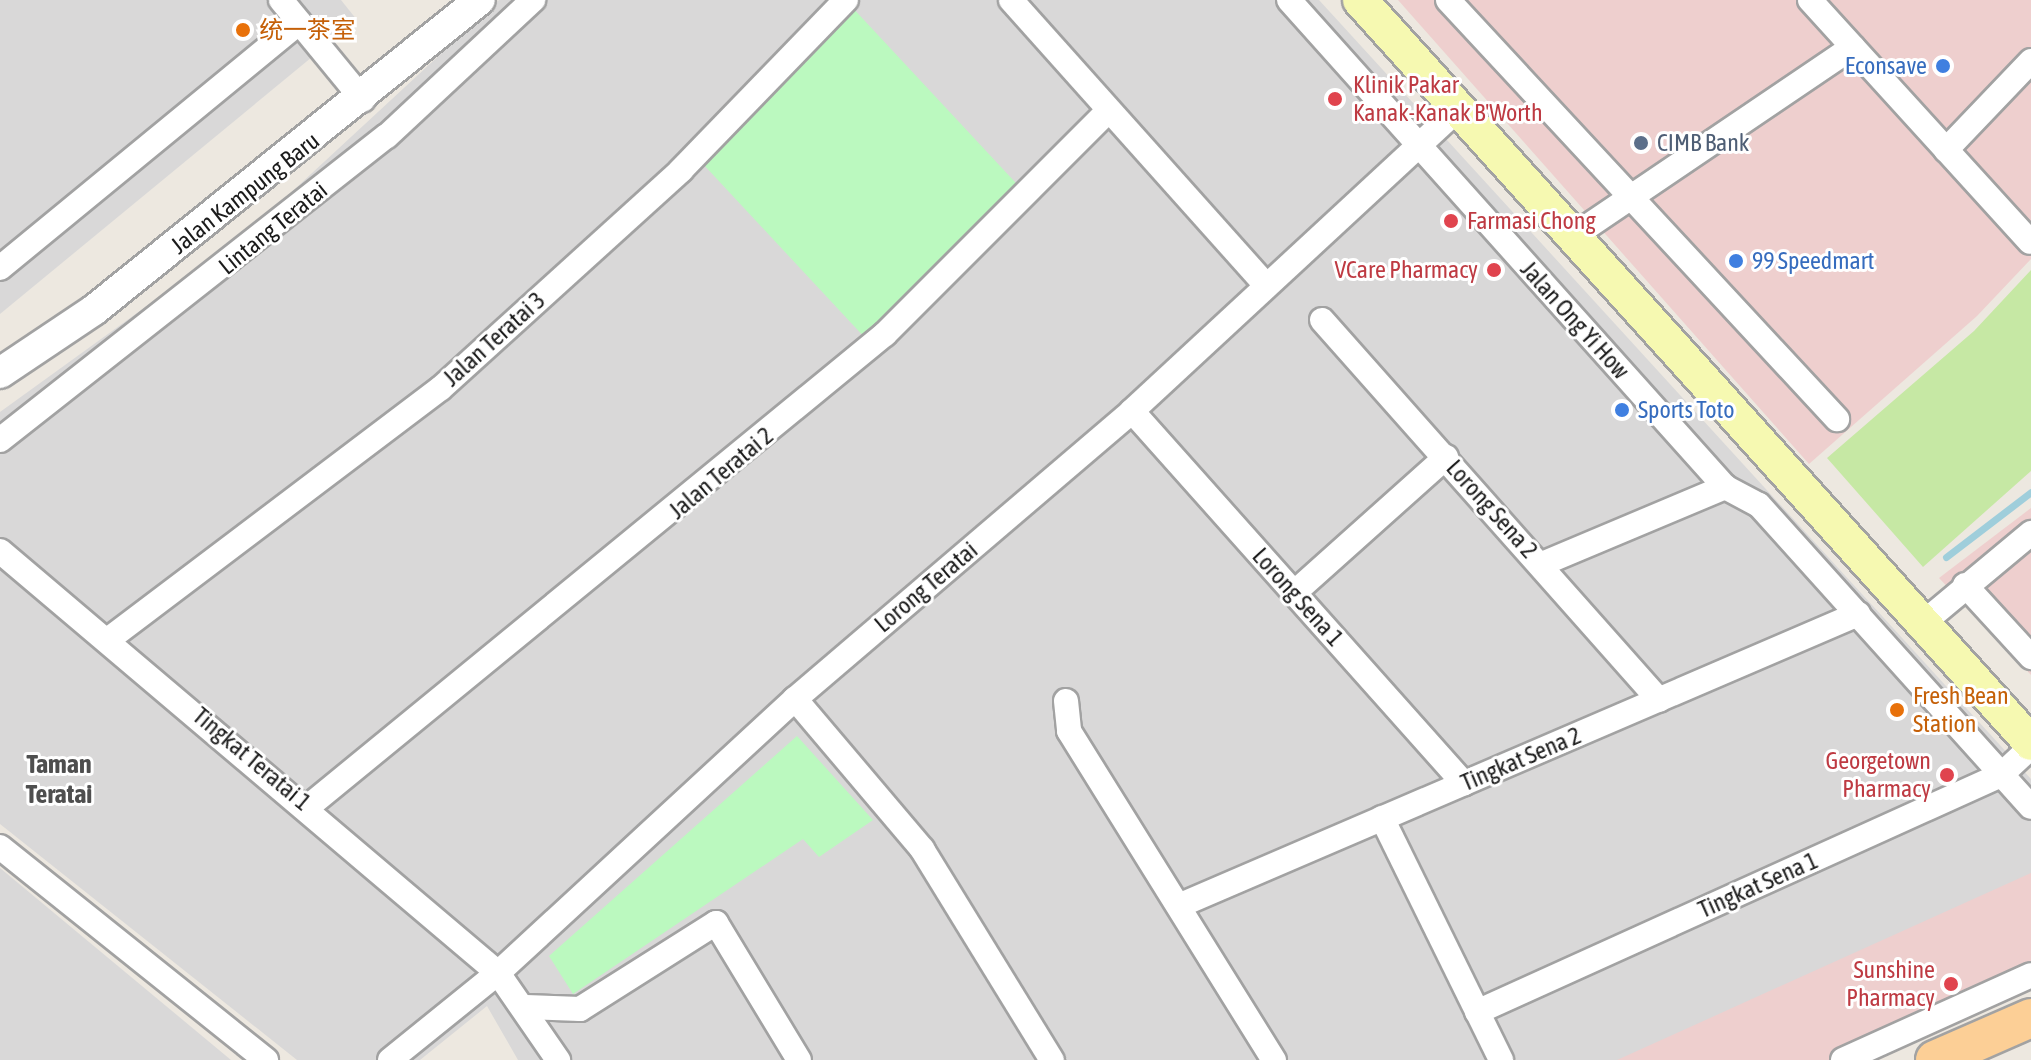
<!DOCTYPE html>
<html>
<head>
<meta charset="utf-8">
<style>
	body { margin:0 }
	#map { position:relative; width:2031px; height:1060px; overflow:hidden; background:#ede8e0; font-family:"Asap Condensed","Noto Sans SC",sans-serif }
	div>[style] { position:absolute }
	.residential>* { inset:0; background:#d9d8d8 }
	.commercial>* { inset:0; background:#eecfce }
	.grass>* { inset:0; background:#c6e8a4 }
	.park>* { inset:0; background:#bbf9bf; transform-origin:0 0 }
	.stream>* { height:7px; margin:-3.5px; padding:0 3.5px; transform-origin:3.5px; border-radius:3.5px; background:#9fcedb }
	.roads { filter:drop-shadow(2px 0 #a2a2a2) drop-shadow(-2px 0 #a2a2a2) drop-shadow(0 2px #a2a2a2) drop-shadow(0 -2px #a2a2a2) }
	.minor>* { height:24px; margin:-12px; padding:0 12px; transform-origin:12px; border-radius:12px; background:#fff }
	.tertiary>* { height:30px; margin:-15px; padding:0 15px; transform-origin:15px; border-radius:15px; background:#fff }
	.secondary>* { height:34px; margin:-17px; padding:0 17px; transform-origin:17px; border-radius:17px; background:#f6f9b1 }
	.primary>* { height:38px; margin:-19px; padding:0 19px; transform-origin:19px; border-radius:19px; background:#fccf96 }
	.dots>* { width:22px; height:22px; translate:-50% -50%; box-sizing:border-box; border:4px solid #fff; border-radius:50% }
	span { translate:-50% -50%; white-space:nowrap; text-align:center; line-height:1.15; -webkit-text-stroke:6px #fff; paint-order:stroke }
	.food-label { font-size:24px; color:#c56008 }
	.left { translate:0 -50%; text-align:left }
	.shop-label { font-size:24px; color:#366cbe }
	.right { translate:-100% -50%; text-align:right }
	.health-label { font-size:24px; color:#be3a42 }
	.service-label { font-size:24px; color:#4e5e75 }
	.street-label { font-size:24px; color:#1b1b1b }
	.neighbourhood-label { font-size:26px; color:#4e4e4e; font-weight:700 }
</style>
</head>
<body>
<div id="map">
	<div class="residential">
		<i style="clip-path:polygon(0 0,341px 0,357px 20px,0 314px)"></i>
		<i style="clip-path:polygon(499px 0,1319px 0,2031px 779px,2031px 981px,1864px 1060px,518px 1060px,487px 1006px,420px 1060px,297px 1060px,0 824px,0 412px,245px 235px)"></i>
		<i style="clip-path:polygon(0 868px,231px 1060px,0 1060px)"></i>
	</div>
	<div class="commercial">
		<i style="clip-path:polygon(1398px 0,2031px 0,2031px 259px,1977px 316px,1809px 464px)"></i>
		<i style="clip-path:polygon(2031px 508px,2031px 675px,1939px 578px)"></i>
		<i style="clip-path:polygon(2031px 873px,2031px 980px,1857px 1060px,1617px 1060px)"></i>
	</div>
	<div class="grass">
		<i style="clip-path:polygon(2031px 270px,2031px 471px,1923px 567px,1827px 458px,1974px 331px)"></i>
	</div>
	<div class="park">
		<i style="left:850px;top:5px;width:258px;height:216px;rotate:47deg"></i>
		<i style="clip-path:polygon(797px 736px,873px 820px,819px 857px,803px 839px,573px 994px,549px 956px)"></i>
	</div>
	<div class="stream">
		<i style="left:1946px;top:557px;width:107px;rotate:-37.4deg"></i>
	</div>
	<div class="roads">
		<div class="minor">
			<i style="left:281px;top:0;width:129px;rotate:50.6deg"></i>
			<i style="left:1011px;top:0;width:382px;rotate:48.2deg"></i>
			<i style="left:1289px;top:0;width:654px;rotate:48.16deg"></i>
			<i style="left:1725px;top:487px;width:38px;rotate:28deg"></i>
			<i style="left:1759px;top:505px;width:406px;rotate:48deg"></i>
			<i style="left:1448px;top:0;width:572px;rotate:47.13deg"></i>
			<i style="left:1810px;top:0;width:327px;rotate:47.7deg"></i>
			<i style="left:1946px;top:150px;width:123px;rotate:-46.3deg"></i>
			<i style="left:1572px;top:237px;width:339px;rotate:-34.1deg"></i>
			<i style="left:0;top:268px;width:387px;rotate:-39.4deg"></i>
			<i style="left:1322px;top:320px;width:508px;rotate:48.43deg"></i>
			<i style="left:1132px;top:411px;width:499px;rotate:48.3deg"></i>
			<i style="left:0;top:440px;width:492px;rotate:-38.2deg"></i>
			<i style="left:387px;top:136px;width:200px;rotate:-43deg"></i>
			<i style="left:0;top:551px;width:653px;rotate:40.28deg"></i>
			<i style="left:498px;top:973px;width:106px;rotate:55.4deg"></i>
			<i style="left:1542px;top:564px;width:199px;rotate:-22.8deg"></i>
			<i style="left:1965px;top:585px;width:98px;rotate:47.5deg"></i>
			<i style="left:1294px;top:593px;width:204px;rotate:-41.8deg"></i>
			<i style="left:1923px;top:623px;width:141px;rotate:-39.8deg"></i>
			<i style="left:109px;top:639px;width:416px;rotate:-37.1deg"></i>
			<i style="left:441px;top:388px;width:324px;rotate:-42.2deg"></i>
			<i style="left:681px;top:170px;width:237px;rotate:-45.9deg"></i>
			<i style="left:795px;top:699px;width:197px;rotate:49.7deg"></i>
			<i style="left:922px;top:849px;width:248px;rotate:58.4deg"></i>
			<i style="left:1066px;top:701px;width:30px;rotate:84deg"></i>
			<i style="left:1069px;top:731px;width:388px;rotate:58.1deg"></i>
			<i style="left:309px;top:806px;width:745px;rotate:-39.33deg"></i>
			<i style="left:885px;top:334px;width:315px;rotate:-45deg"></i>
			<i style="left:1382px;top:818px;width:270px;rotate:63.8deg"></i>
			<i style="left:0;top:847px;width:341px;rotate:38.7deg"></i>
			<i style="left:1183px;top:904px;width:735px;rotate:-23.25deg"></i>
			<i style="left:526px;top:1007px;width:54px;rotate:2.1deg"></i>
			<i style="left:580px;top:1009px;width:161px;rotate:-32.3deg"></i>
			<i style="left:716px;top:923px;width:160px;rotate:58.8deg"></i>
			<i style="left:1477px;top:1012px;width:575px;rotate:-24.34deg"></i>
			<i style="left:2001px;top:775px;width:41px;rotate:-43deg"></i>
			<i style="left:390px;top:1060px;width:139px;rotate:-38.9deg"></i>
			<i style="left:498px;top:973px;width:404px;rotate:-42.7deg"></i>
			<i style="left:795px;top:699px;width:443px;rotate:-40.5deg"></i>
			<i style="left:1132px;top:411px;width:443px;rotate:-42.8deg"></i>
			<i style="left:1843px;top:1060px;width:206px;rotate:-24.3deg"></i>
		</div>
		<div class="tertiary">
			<i style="left:0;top:373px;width:113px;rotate:-33.8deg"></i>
			<i style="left:94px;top:310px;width:495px;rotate:-38.8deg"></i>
		</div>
		<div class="secondary">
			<i style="left:1360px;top:0;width:1001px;rotate:47.91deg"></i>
		</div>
		<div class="primary">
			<i style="left:1935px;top:1060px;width:105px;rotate:-23.6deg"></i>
		</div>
	</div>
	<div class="dots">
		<i style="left:243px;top:30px;background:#e8710a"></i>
		<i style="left:1943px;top:66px;background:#3f7fe0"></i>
		<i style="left:1335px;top:99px;background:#e0444e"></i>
		<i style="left:1641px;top:143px;background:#5c6f8a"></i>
		<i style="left:1451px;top:221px;background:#e0444e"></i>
		<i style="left:1736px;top:261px;background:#3f7fe0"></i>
		<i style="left:1494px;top:270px;background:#e0444e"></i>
		<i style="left:1622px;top:410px;background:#3f7fe0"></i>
		<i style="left:1897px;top:710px;background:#e8710a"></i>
		<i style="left:1947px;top:775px;background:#e0444e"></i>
		<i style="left:1951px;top:984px;background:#e0444e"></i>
	</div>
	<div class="food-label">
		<span class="left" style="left:259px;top:30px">统一茶室</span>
		<span class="left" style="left:1913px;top:710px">Fresh Bean<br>Station</span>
	</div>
	<div class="shop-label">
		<span class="right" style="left:1927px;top:66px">Econsave</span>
		<span class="left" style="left:1752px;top:261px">99 Speedmart</span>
		<span class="left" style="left:1638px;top:410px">Sports Toto</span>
	</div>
	<div class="health-label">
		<span class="left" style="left:1353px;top:99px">Klinik Pakar<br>Kanak-Kanak B'Worth</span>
		<span class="left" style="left:1467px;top:221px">Farmasi Chong</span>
		<span class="right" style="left:1478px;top:270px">VCare Pharmacy</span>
		<span class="right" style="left:1931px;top:775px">Georgetown<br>Pharmacy</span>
		<span class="right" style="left:1935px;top:984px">Sunshine<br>Pharmacy</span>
	</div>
	<div class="service-label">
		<span class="left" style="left:1657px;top:143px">CIMB Bank</span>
	</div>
	<div class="street-label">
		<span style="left:245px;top:193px;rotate:-38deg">Jalan Kampung Baru</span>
		<span style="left:273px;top:228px;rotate:-39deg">Lintang Teratai</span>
		<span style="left:1575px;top:320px;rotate:48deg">Jalan Ong Yi How</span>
		<span style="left:494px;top:339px;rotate:-42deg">Jalan Teratai 3</span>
		<span style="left:721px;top:473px;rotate:-40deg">Jalan Teratai 2</span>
		<span style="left:1492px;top:509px;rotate:48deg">Lorong Sena 2</span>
		<span style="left:926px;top:587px;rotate:-40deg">Lorong Teratai</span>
		<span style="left:1298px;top:597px;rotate:48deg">Lorong Sena 1</span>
		<span style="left:252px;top:759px;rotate:40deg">Tingkat Teratai 1</span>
		<span style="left:1521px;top:759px;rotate:-23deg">Tingkat Sena 2</span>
		<span style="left:1758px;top:885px;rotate:-24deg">Tingkat Sena 1</span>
	</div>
	<div class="neighbourhood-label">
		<span style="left:59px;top:780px">Taman<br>Teratai</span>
	</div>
</div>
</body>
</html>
